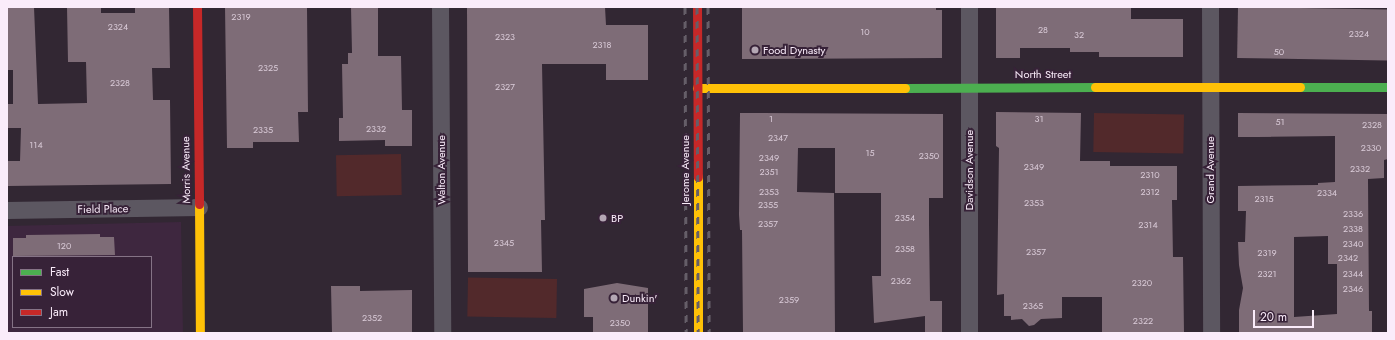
<!DOCTYPE html>
<html>
<head>
<meta charset="utf-8">
<style>
	body { margin:0 }
	#map { position:relative; width:1395px; height:340px; overflow:hidden; background:#322733; font-family:Jost,sans-serif }
	div>[style] { position:absolute }
	.built>* { inset:0; background:#3e273f }
	.green>* { inset:0; background:#52292b; transform-origin:0 0 }
	.building>* { inset:0; background:#7e6c77; transform-origin:0 0 }
	.street>* { height:17px; margin:-8.5px; padding:0 8.5px; transform-origin:8.5px; border-radius:8.5px; background:#5c5761 }
	.fast>* { height:9px; margin:-4.5px; padding:0 4.5px; transform-origin:4.5px; border-radius:4.5px; background:#4caf50 }
	.slow>* { height:9px; margin:-4.5px; padding:0 4.5px; transform-origin:4.5px; border-radius:4.5px; background:#ffc107 }
	.jam>* { height:9px; margin:-4.5px; padding:0 4.5px; transform-origin:4.5px; border-radius:4.5px; background:#c62828 }
	.rail>* { height:3px; margin-top:-1.5px; transform-origin:0; background:repeating-linear-gradient(90deg,#655e68 0 7px,transparent 0 14px) }
	.dots>* { width:11px; height:11px; translate:-50% -50%; box-sizing:border-box; border:2px solid #372238; border-radius:50% }
	span { translate:-50% -50%; white-space:nowrap; text-align:center; line-height:1.15; -webkit-text-stroke:4px #372238; paint-order:stroke }
	.number-label { font-size:9px; color:#dbccd9 }
	.number-label span { -webkit-text-stroke-width:0 }
	.poi-label { font-size:11px; color:#faecfa }
	.left { translate:0 -50%; text-align:left }
	.street-label { font-size:11px; color:#faecfa }
	.frame { position:absolute; inset:0; border:8px solid #faecfa; pointer-events:none }
	.legend { position:absolute; left:12px; top:256px; width:140px; height:72px; box-sizing:border-box; background:#372238; border:1px solid #857386; margin:0; padding:5px 7px; list-style:none; font-size:12px; color:#faecfa }
	.legend li { display:flex; align-items:center; gap:8px; height:20px }
	.legend b { width:20px; border:1px solid #857386 }
	.scale { position:absolute; left:1253px; top:310px; width:61px; height:18px; box-sizing:border-box; border:2px solid #faecfa; border-top:0; padding-left:5px; font-size:12px; line-height:14px; white-space:nowrap; color:#faecfa; -webkit-text-stroke:3px #372238; paint-order:stroke }
</style>
</head>
<body>
<div id="map">
	<div class="built">
		<i style="clip-path:polygon(evenodd,181px 222px,183px 333px,7px 333px,7px 226px,181px 222px,13px 257px,151px 257px,151px 327px,13px 327px,13px 257px)"></i>
	</div>
	<div class="green">
		<i style="left:1094px;top:113px;width:90px;height:39px;rotate:1deg"></i>
		<i style="left:401px;top:154px;width:41px;height:65px;rotate:89deg"></i>
		<i style="left:557px;top:279px;width:39px;height:89px;rotate:91deg"></i>
	</div>
	<div class="building">
		<i style="clip-path:polygon(7px 7px,34px 7px,38px 104px,87px 103px,86px 62px,68px 62px,67px 7px,101px 7px,101px 13px,135px 13px,135px 7px,169px 7px,170px 68px,152px 68px,153px 100px,170px 100px,171px 184px,7px 186px,7px 161px,20px 161px,21px 128px,7px 128px,7px 104px,13px 104px,13px 70px,7px 70px)"></i>
		<i style="clip-path:polygon(225px 7px,307px 7px,308px 112px,298px 112px,299px 142px,253px 142px,253px 148px,227px 148px)"></i>
		<i style="clip-path:polygon(351px 7px,378px 7px,378px 56px,401px 56px,402px 110px,412px 110px,412px 146px,385px 146px,385px 140px,339px 141px,339px 118px,343px 118px,342px 64px,348px 64px,348px 53px,352px 53px)"></i>
		<i style="clip-path:polygon(467px 7px,605px 7px,606px 25px,648px 25px,648px 80px,606px 80px,606px 64px,542px 64px,545px 220px,541px 220px,542px 272px,468px 272px)"></i>
		<i style="clip-path:polygon(742px 7px,936px 7px,936px 10px,942px 10px,942px 58px,742px 59px)"></i>
		<i style="clip-path:polygon(996px 7px,1131px 7px,1131px 19px,1183px 19px,1183px 57px,1099px 57px,1099px 52px,1070px 52px,1070px 48px,1020px 48px,1020px 58px,996px 58px)"></i>
		<i style="left:1238px;top:7px;width:150px;height:51px;rotate:1deg"></i>
		<i style="clip-path:polygon(996px 112px,1081px 113px,1080px 161px,1110px 161px,1110px 166px,1177px 166px,1177px 200px,1172px 200px,1173px 257px,1183px 257px,1184px 333px,1102px 333px,1102px 297px,1062px 297px,1062px 318px,1041px 319px,1034px 325px,1029px 326px,1022px 319px,1011px 320px,1011px 316px,1004px 316px,1004px 294px,997px 295px,999px 148px,996px 146px)"></i>
		<i style="clip-path:polygon(740px 113px,943px 114px,943px 198px,929px 198px,929px 223px,930px 301px,942px 301px,942px 333px,925px 333px,925px 316px,874px 323px,872px 276px,881px 276px,881px 193px,835px 193px,835px 148px,798px 148px,797px 192px,834px 193px,835px 333px,743px 333px,742px 230px,740px 230px,739px 215px)"></i>
		<i style="clip-path:polygon(evenodd,1238px 113px,1388px 114px,1388px 159px,1384px 160px,1384px 178px,1368px 179px,1369px 311px,1372px 311px,1372px 333px,1239px 333px,1239px 310px,1243px 288px,1239px 265px,1238px 242px,1245px 242px,1246px 211px,1238px 211px,1238px 186px,1318px 185px,1318px 183px,1335px 182px,1335px 136px,1238px 137px,1238px 113px,1328px 236px,1328px 264px,1337px 264px,1337px 314px,1294px 317px,1294px 237px,1328px 236px)"></i>
		<i style="clip-path:polygon(100px 234px,100px 237px,114px 237px,115px 255px,13px 256px,13px 238px,26px 238px,26px 235px)"></i>
		<i style="clip-path:polygon(617px 283px,648px 288px,648px 333px,593px 333px,593px 317px,584px 317px,584px 289px)"></i>
		<i style="clip-path:polygon(331px 286px,360px 286px,360px 291px,412px 290px,412px 333px,332px 333px)"></i>
	</div>
	<div class="street">
		<i style="left:440px;top:7px;width:326px;rotate:89.6deg"></i>
		<i style="left:969px;top:7px;width:326px;rotate:90deg"></i>
		<i style="left:1210px;top:7px;width:326px;rotate:89.8deg"></i>
		<i style="left:7px;top:210px;width:192px;rotate:-0.9deg"></i>
	</div>
	<div class="fast">
		<i style="left:1300px;top:87px;width:88px"></i>
		<i style="left:905px;top:88px;width:190px;rotate:-0.3deg"></i>
	</div>
	<div class="slow">
		<i style="left:1095px;top:87px;width:205px"></i>
		<i style="left:697px;top:88px;width:208px"></i>
		<i style="left:698px;top:177px;width:156px;rotate:90deg"></i>
		<i style="left:199px;top:204px;width:129px;rotate:89.6deg"></i>
	</div>
	<div class="jam">
		<i style="left:197px;top:7px;width:197px;rotate:89.4deg"></i>
		<i style="left:697px;top:7px;width:170px;rotate:89.7deg"></i>
	</div>
	<div class="rail">
		<i style="left:685px;top:7px;width:326px;rotate:89.8deg"></i>
		<i style="left:697px;top:7px;width:326px;rotate:89.8deg"></i>
		<i style="left:708px;top:7px;width:326px;rotate:89.8deg"></i>
	</div>
	<div class="dots">
		<i style="left:755px;top:50px;background:#b4a7b4"></i>
		<i style="left:603px;top:218px;background:#b4a7b4"></i>
		<i style="left:614px;top:298px;background:#b4a7b4"></i>
	</div>
	<div class="number-label">
		<span style="left:241px;top:17px">2319</span>
		<span style="left:118px;top:27px">2324</span>
		<span style="left:1043px;top:30px">28</span>
		<span style="left:865px;top:32px">10</span>
		<span style="left:1359px;top:34px">2324</span>
		<span style="left:1079px;top:35px">32</span>
		<span style="left:505px;top:37px">2323</span>
		<span style="left:602px;top:45px">2318</span>
		<span style="left:1279px;top:52px">50</span>
		<span style="left:268px;top:68px">2325</span>
		<span style="left:120px;top:83px">2328</span>
		<span style="left:505px;top:87px">2327</span>
		<span style="left:771px;top:119px">1</span>
		<span style="left:1039px;top:119px">31</span>
		<span style="left:1280px;top:122px">51</span>
		<span style="left:1372px;top:125px">2328</span>
		<span style="left:376px;top:129px">2332</span>
		<span style="left:263px;top:130px">2335</span>
		<span style="left:778px;top:138px">2347</span>
		<span style="left:36px;top:145px">114</span>
		<span style="left:1371px;top:148px">2330</span>
		<span style="left:870px;top:153px">15</span>
		<span style="left:929px;top:156px">2350</span>
		<span style="left:769px;top:158px">2349</span>
		<span style="left:1034px;top:167px">2349</span>
		<span style="left:1360px;top:169px">2332</span>
		<span style="left:769px;top:172px">2351</span>
		<span style="left:1150px;top:175px">2310</span>
		<span style="left:769px;top:192px">2353</span>
		<span style="left:1150px;top:192px">2312</span>
		<span style="left:1327px;top:193px">2334</span>
		<span style="left:1264px;top:199px">2315</span>
		<span style="left:1034px;top:203px">2353</span>
		<span style="left:768px;top:205px">2355</span>
		<span style="left:1353px;top:214px">2336</span>
		<span style="left:905px;top:218px">2354</span>
		<span style="left:768px;top:224px">2357</span>
		<span style="left:1148px;top:225px">2314</span>
		<span style="left:1353px;top:229px">2338</span>
		<span style="left:504px;top:243px">2345</span>
		<span style="left:1353px;top:244px">2340</span>
		<span style="left:64px;top:246px">120</span>
		<span style="left:905px;top:249px">2358</span>
		<span style="left:1036px;top:252px">2357</span>
		<span style="left:1267px;top:253px">2319</span>
		<span style="left:1348px;top:258px">2342</span>
		<span style="left:1267px;top:274px">2321</span>
		<span style="left:1353px;top:274px">2344</span>
		<span style="left:901px;top:281px">2362</span>
		<span style="left:1142px;top:283px">2320</span>
		<span style="left:1353px;top:289px">2346</span>
		<span style="left:789px;top:300px">2359</span>
		<span style="left:1033px;top:306px">2365</span>
		<span style="left:372px;top:318px">2352</span>
		<span style="left:1143px;top:321px">2322</span>
		<span style="left:620px;top:323px">2350</span>
	</div>
	<div class="poi-label">
		<span class="left" style="left:763px;top:50px">Food Dynasty</span>
		<span class="left" style="left:611px;top:218px">BP</span>
		<span class="left" style="left:622px;top:298px">Dunkin'</span>
	</div>
	<div class="street-label">
		<span style="left:1043px;top:74px">North Street</span>
		<span style="left:186px;top:170px;rotate:-91deg">Morris Avenue</span>
		<span style="left:441px;top:170px;rotate:-90deg">Walton Avenue</span>
		<span style="left:685px;top:170px;rotate:-90deg">Jerome Avenue</span>
		<span style="left:969px;top:170px;rotate:-90deg">Davidson Avenue</span>
		<span style="left:1210px;top:170px;rotate:-90deg">Grand Avenue</span>
		<span style="left:103px;top:209px;rotate:-1deg">Field Place</span>
	</div>
	<div class="frame"></div>
	<ul class="legend">
	<li><b style="height:5px;background:#4caf50"></b>Fast</li>
	<li><b style="height:5px;background:#ffc107"></b>Slow</li>
	<li><b style="height:5px;background:#c62828"></b>Jam</li>
	</ul>
	<div class="scale">20 m</div>
</div>
</body>
</html>
